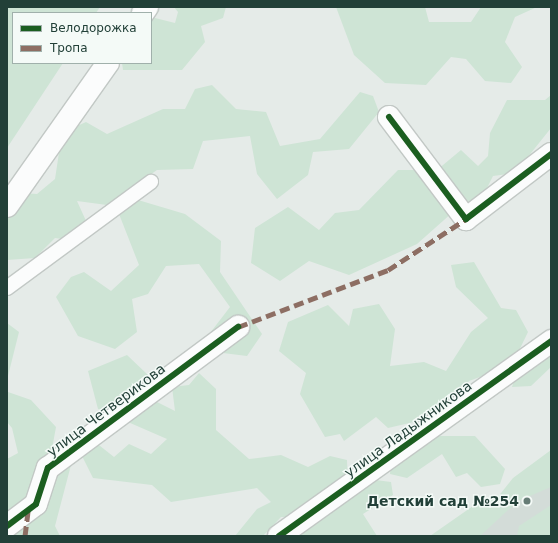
<!DOCTYPE html>
<html>
<head>
<meta charset="utf-8">
<style>
	body { margin:0 }
	#map { position:relative; width:558px; height:543px; overflow:hidden; background:#e5ebe8; font-family:"DejaVu Sans",sans-serif }
	div>[style] { position:absolute }
	.built>* { inset:0; background:#d3dcd8 }
	.green>* { inset:0; background:#cee4d5 }
	.roads { filter:drop-shadow(1px 0 #c2c8c5) drop-shadow(-1px 0 #c2c8c5) drop-shadow(0 1px #c2c8c5) drop-shadow(0 -1px #c2c8c5) }
	.service>* { height:14px; margin:-7px; padding:0 7px; transform-origin:7px; border-radius:7px; background:#fbfcfc }
	.minor>* { height:22px; margin:-11px; padding:0 11px; transform-origin:11px; border-radius:11px; background:#fbfcfc }
	.quiet>* { height:5px; margin-top:-2.5px; transform-origin:0; background:repeating-linear-gradient(90deg,#8d6e63 0 10px,transparent 0 15px) }
	.cycleway>* { height:6px; margin:-3px; padding:0 3px; transform-origin:3px; border-radius:3px; background:#1b5e20 }
	.dots>* { width:11px; height:11px; translate:-50% -50%; box-sizing:border-box; border:2px solid #f4faf7; border-radius:50% }
	span { translate:-50% -50%; white-space:nowrap; text-align:center; line-height:1.15; -webkit-text-stroke:3px #f4faf7; paint-order:stroke }
	.street-label { font-size:14px; color:#224038 }
	.poi-label { font-size:14px; color:#224038; font-weight:700 }
	.right { translate:-100% -50%; text-align:right }
	.frame { position:absolute; inset:0; border:8px solid #224038; pointer-events:none }
	.legend { position:absolute; left:12px; top:12px; width:140px; height:52px; box-sizing:border-box; background:#f4faf7; border:1px solid #a0b0ab; margin:0; padding:5px 7px; list-style:none; font-size:12px; color:#224038 }
	.legend li { display:flex; align-items:center; gap:8px; height:20px }
	.legend b { width:20px; border:1px solid #a0b0ab }
</style>
</head>
<body>
<div id="map">
	<div class="built">
		<i style="clip-path:polygon(551px 465px,551px 536px,454px 536px)"></i>
	</div>
	<div class="green">
		<i style="clip-path:polygon(7px 7px,100px 7px,96px 13px,13px 13px,13px 63px,63px 63px,7px 148px)"></i>
		<i style="clip-path:polygon(174px 7px,226px 7px,223px 18px,201px 26px,205px 42px,182px 70px,123px 70px,122px 63px,151px 63px,151px 17px,175px 23px,178px 12px)"></i>
		<i style="clip-path:polygon(336px 7px,425px 7px,429px 22px,471px 22px,481px 7px,537px 7px,515px 17px,505px 42px,522px 67px,511px 83px,485px 81px,466px 59px,451px 57px,426px 85px,385px 83px,354px 55px)"></i>
		<i style="clip-path:polygon(212px 85px,236px 109px,266px 112px,280px 146px,320px 139px,360px 92px,373px 96px,379px 112px,349px 149px,313px 152px,308px 175px,277px 199px,257px 174px,250px 136px,203px 141px,193px 169px,157px 170px,107px 205px,77px 201px,87px 223px,70px 240px,55px 238px,35px 258px,7px 260px,7px 192px,37px 194px,55px 179px,62px 133px,86px 122px,107px 134px,163px 109px,185px 109px,195px 89px)"></i>
		<i style="clip-path:polygon(551px 95px,551px 128px,515px 173px,493px 176px,481px 200px,453px 212px,417px 244px,349px 275px,309px 261px,280px 281px,251px 263px,255px 228px,288px 207px,319px 230px,335px 213px,359px 210px,398px 170px,437px 170px,461px 150px,478px 166px,488px 156px,490px 133px,507px 100px,545px 100px)"></i>
		<i style="clip-path:polygon(138px 200px,185px 214px,221px 241px,220px 272px,262px 334px,247px 356px,223px 353px,210px 333px,230px 307px,199px 264px,166px 266px,148px 294px,132px 299px,137px 332px,115px 349px,78px 336px,56px 297px,71px 277px,84px 272px,111px 291px,139px 265px,119px 214px)"></i>
		<i style="clip-path:polygon(474px 262px,501px 308px,516px 310px,528px 332px,512px 365px,469px 381px,448px 414px,388px 428px,376px 417px,344px 441px,340px 434px,325px 437px,300px 394px,306px 373px,279px 351px,288px 322px,328px 305px,349px 326px,353px 309px,379px 304px,395px 329px,390px 366px,424px 362px,446px 371px,471px 332px,488px 318px,456px 287px,451px 265px)"></i>
		<i style="clip-path:polygon(7px 323px,19px 332px,7px 380px)"></i>
		<i style="clip-path:polygon(551px 354px,551px 367px,531px 386px,512px 387px,518px 367px)"></i>
		<i style="clip-path:polygon(127px 355px,148px 375px,141px 394px,175px 411px,172px 387px,189px 385px,199px 373px,216px 389px,216px 430px,249px 459px,281px 455px,308px 467px,330px 456px,347px 460px,348px 485px,301px 517px,281px 517px,263px 536px,235px 536px,257px 509px,271px 502px,257px 488px,171px 502px,152px 485px,93px 478px,74px 440px,85px 434px,114px 457px,129px 444px,151px 454px,167px 439px,98px 409px,88px 371px)"></i>
		<i style="clip-path:polygon(8px 392px,31px 400px,56px 427px,52px 449px,71px 465px,55px 526px,60px 536px,7px 536px,7px 459px,18px 453px,12px 428px,7px 422px)"></i>
		<i style="clip-path:polygon(425px 436px,475px 436px,505px 469px,500px 484px,481px 487px,467px 473px,456px 477px,442px 454px,407px 478px,390px 474px,391px 462px)"></i>
		<i style="clip-path:polygon(551px 450px,551px 487px,518px 501px,480px 536px,430px 536px,473px 506px,497px 498px,513px 478px)"></i>
		<i style="clip-path:polygon(368px 479px,391px 482px,393px 495px,363px 514px,377px 536px,291px 536px)"></i>
		<i style="clip-path:polygon(551px 505px,551px 536px,517px 536px,519px 526px)"></i>
	</div>
	<div class="roads">
		<div class="service">
			<i style="left:7px;top:288px;width:179px;rotate:-36.4deg"></i>
		</div>
		<div class="minor">
			<i style="left:143px;top:13px;width:7px;rotate:-56deg"></i>
			<i style="left:389px;top:117px;width:128px;rotate:53deg"></i>
			<i style="left:466px;top:219px;width:107px;rotate:-37.4deg"></i>
			<i style="left:7px;top:206px;width:175px;rotate:-54.8deg"></i>
			<i style="left:7px;top:526px;width:36px;rotate:-37deg"></i>
			<i style="left:36px;top:504px;width:38px;rotate:-72deg"></i>
			<i style="left:48px;top:468px;width:237px;rotate:-36.6deg"></i>
			<i style="left:279px;top:536px;width:335px;rotate:-35.6deg"></i>
		</div>
	</div>
	<div class="quiet">
		<i style="left:238px;top:327px;width:160px;rotate:-20.8deg"></i>
		<i style="left:388px;top:270px;width:93px;rotate:-33.2deg"></i>
		<i style="left:25px;top:536px;width:26px;rotate:-83deg"></i>
	</div>
	<div class="cycleway">
		<i style="left:389px;top:117px;width:128px;rotate:53deg"></i>
		<i style="left:466px;top:219px;width:107px;rotate:-37.4deg"></i>
		<i style="left:7px;top:526px;width:36px;rotate:-37deg"></i>
		<i style="left:36px;top:504px;width:38px;rotate:-72deg"></i>
		<i style="left:48px;top:468px;width:237px;rotate:-36.6deg"></i>
		<i style="left:279px;top:536px;width:335px;rotate:-35.6deg"></i>
	</div>
	<div class="dots">
		<i style="left:527px;top:501px;background:#667c76"></i>
	</div>
	<div class="street-label">
		<span style="left:106px;top:410px;rotate:-37deg">улица Четверикова</span>
		<span style="left:408px;top:429px;rotate:-36deg">улица Ладыжникова</span>
	</div>
	<div class="poi-label">
		<span class="right" style="left:519px;top:501px">Детский сад №254</span>
	</div>
	<div class="frame"></div>
	<ul class="legend">
	<li><b style="height:5px;background:#1b5e20"></b>Велодорожка</li>
	<li><b style="height:5px;background:#8d6e63"></b>Тропа</li>
	</ul>
</div>
</body>
</html>
